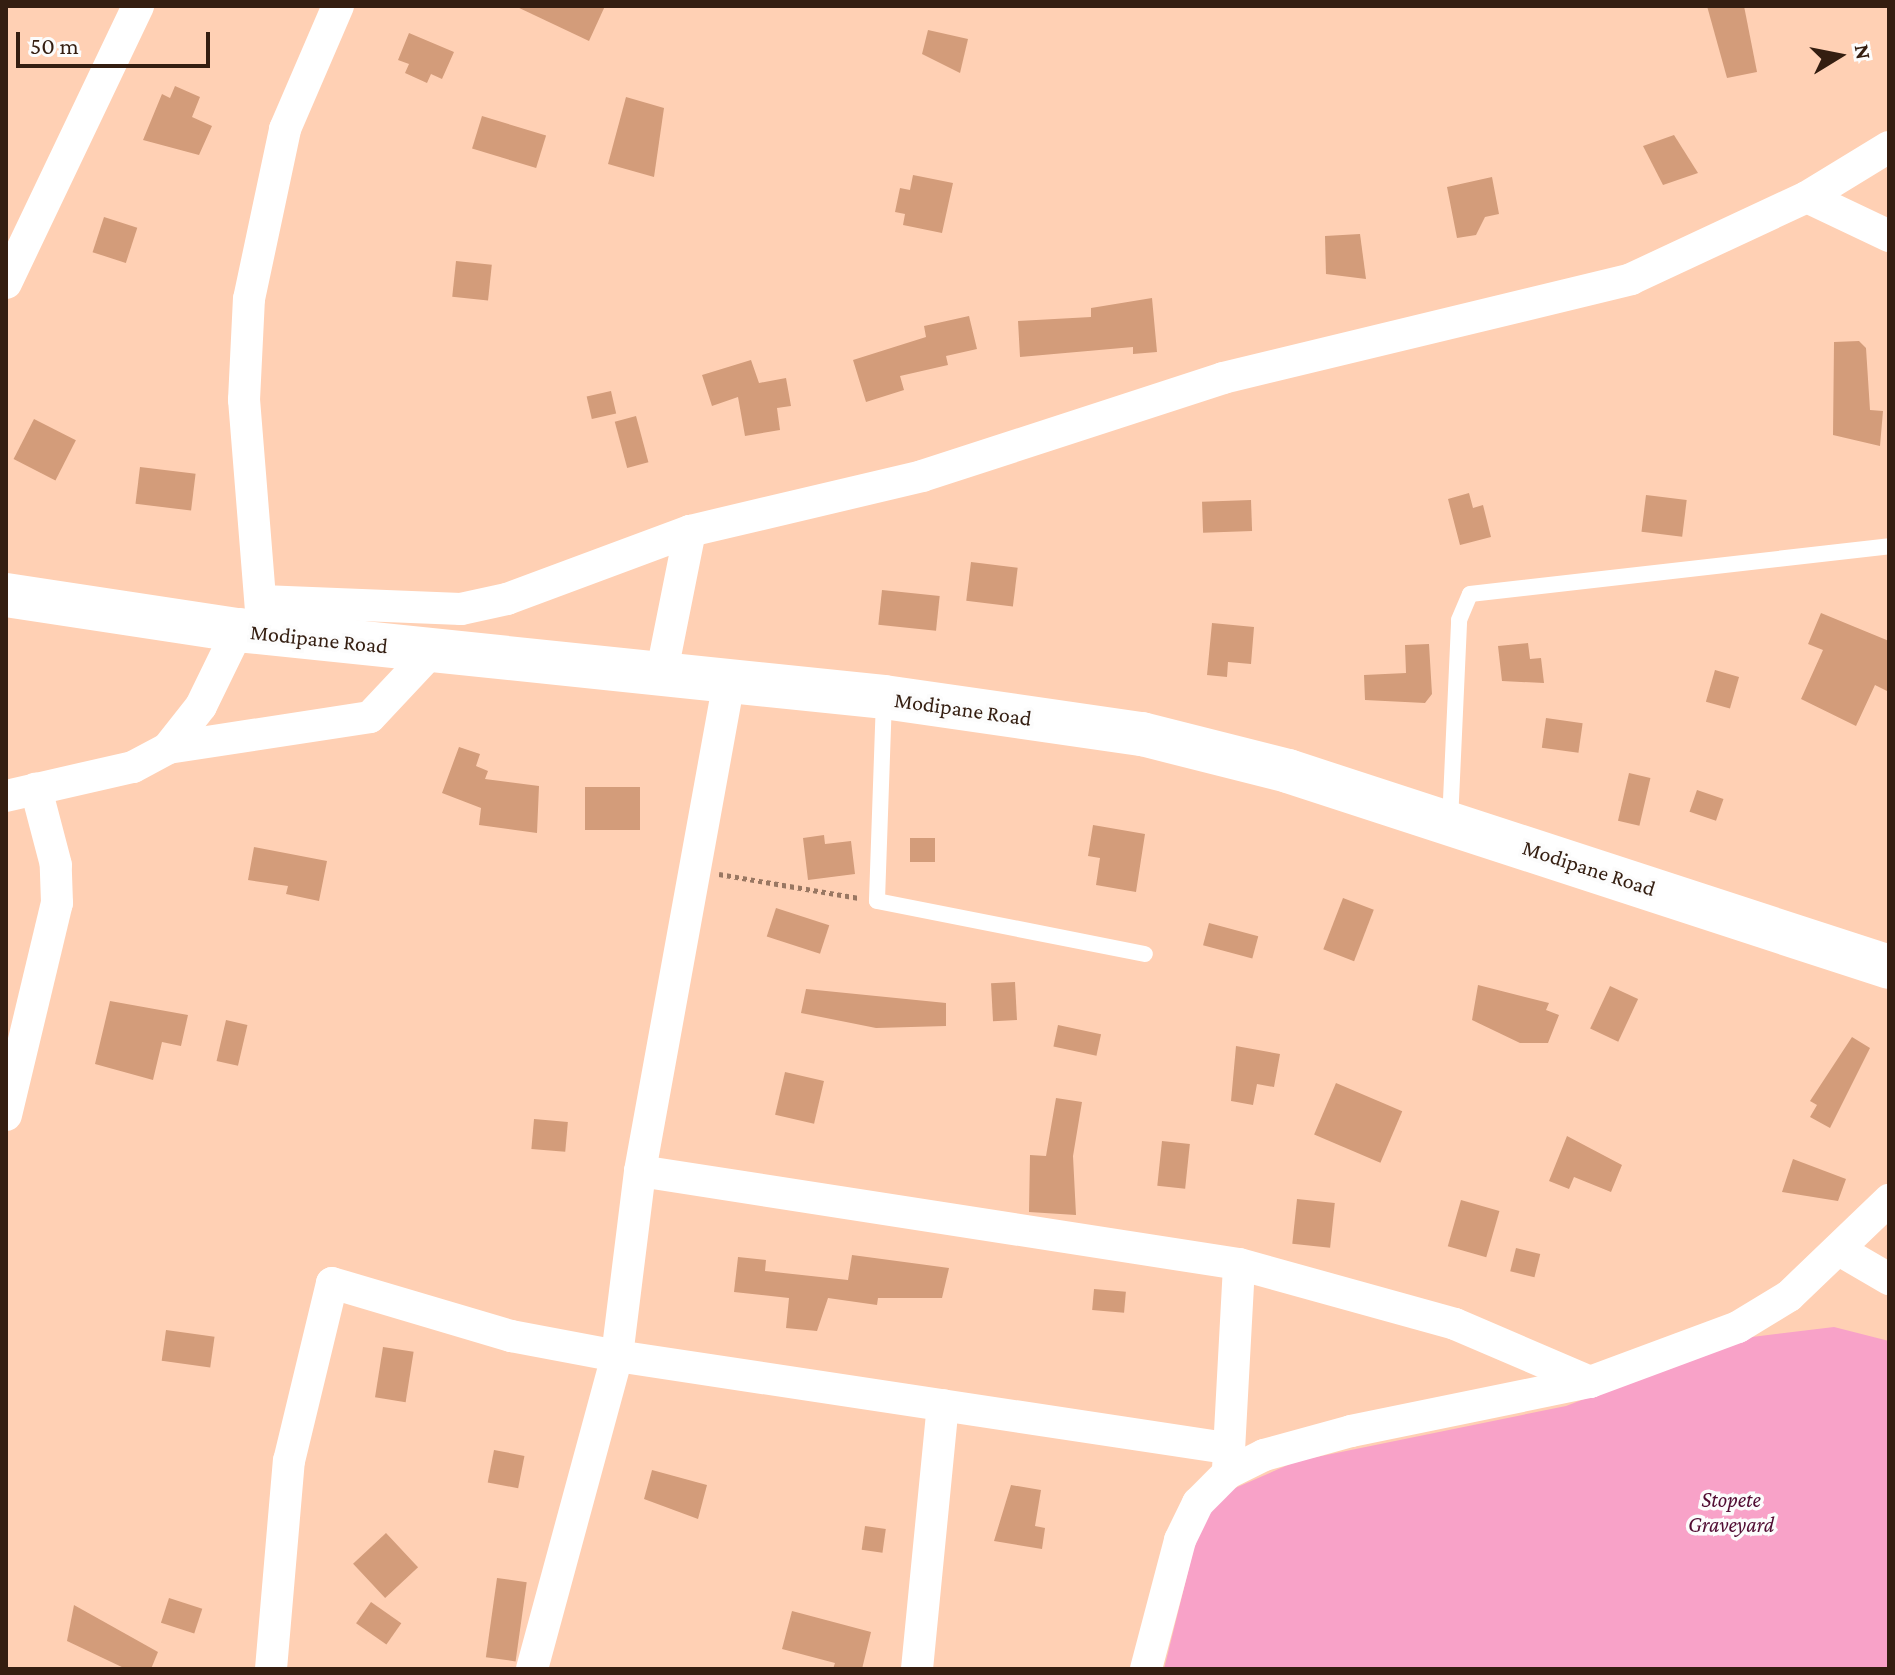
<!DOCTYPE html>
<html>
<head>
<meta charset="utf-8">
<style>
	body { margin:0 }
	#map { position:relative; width:1895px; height:1675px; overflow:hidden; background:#ffd0b4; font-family:"Crimson Pro",serif }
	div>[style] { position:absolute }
	.green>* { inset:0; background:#f8a2c8 }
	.building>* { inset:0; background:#d39c7a; transform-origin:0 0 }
	.path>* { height:5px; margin-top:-2.5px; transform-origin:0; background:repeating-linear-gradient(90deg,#997762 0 4px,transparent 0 8px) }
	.lane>* { height:16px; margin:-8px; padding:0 8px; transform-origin:8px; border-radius:8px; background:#fff }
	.street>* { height:32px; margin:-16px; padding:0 16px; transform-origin:16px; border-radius:16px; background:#fff }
	.secondary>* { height:44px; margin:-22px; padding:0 22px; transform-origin:22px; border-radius:22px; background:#fff }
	span { translate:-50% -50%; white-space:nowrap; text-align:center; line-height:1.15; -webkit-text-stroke:7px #fcfcfc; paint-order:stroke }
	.street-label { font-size:22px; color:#341e11 }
	.park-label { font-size:22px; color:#510c32; font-style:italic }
	.frame { position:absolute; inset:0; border:8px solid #341e11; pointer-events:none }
	.north { position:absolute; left:1799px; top:16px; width:80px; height:80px; -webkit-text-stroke:6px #fcfcfc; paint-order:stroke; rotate:80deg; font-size:22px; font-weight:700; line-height:32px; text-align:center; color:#341e11 }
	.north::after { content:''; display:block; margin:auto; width:28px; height:36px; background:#341e11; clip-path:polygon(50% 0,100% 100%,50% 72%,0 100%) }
	.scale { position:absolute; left:16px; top:32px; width:194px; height:36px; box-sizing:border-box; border:4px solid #341e11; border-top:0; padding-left:10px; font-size:24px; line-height:28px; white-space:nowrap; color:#341e11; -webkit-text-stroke:6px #fcfcfc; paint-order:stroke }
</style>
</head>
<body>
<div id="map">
	<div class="green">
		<i style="clip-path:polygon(1834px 1327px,1889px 1341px,1889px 1669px,1164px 1669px,1201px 1519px,1226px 1492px,1297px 1461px,1566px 1406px,1744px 1338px)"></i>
	</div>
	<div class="building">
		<i style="clip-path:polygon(515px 6px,605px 6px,589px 41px)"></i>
		<i style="clip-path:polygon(1707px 6px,1744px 6px,1757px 72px,1727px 78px)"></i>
		<i style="clip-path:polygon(928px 30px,968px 39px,960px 73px,922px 54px)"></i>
		<i style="clip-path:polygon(409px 33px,454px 52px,442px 79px,431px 74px,427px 83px,405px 73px,409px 64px,398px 60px)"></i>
		<i style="clip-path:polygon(175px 86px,200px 97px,192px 117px,212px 126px,199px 155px,143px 140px,162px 94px,170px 98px)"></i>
		<i style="clip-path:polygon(626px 97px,664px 108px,654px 177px,608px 164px)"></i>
		<i style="left:482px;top:116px;width:67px;height:34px;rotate:17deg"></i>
		<i style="clip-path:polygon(1674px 135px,1698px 173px,1663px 185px,1643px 146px)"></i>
		<i style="clip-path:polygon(913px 175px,953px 183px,942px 233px,903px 225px,905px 214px,895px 212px,900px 188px,910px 190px)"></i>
		<i style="clip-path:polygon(1492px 177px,1499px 214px,1485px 217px,1476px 235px,1457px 238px,1447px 187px)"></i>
		<i style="left:104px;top:217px;width:35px;height:37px;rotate:18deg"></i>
		<i style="clip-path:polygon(1360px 234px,1366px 279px,1326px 274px,1325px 236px)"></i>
		<i style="left:456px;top:261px;width:36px;height:36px;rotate:6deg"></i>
		<i style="clip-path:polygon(1152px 298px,1157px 352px,1133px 354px,1133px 347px,1020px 357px,1018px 321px,1091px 317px,1091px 308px)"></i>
		<i style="clip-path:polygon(969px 316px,977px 349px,946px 356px,948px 365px,900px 376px,904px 390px,866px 402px,853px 360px,926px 337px,924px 326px)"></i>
		<i style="clip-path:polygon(1859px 341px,1866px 348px,1870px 410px,1883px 411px,1880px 446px,1833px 435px,1834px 342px)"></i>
		<i style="clip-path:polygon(751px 360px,759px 383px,786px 378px,791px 406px,777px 408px,780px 430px,745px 436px,738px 397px,712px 406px,702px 375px)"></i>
		<i style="left:611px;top:391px;width:23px;height:25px;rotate:77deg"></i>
		<i style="left:636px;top:416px;width:48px;height:22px;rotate:75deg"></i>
		<i style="left:34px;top:419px;width:47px;height:45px;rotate:27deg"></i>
		<i style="left:140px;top:467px;width:56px;height:37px;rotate:7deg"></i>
		<i style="clip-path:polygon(1469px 493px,1473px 508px,1483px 505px,1491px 537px,1460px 545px,1448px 499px)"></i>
		<i style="left:1646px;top:495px;width:41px;height:37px;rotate:7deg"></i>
		<i style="left:1251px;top:500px;width:31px;height:49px;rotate:88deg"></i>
		<i style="left:971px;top:562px;width:47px;height:39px;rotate:7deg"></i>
		<i style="left:882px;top:590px;width:58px;height:35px;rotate:6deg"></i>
		<i style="clip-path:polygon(1821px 613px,1889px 641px,1889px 692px,1875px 685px,1856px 726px,1801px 699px,1823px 650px,1808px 644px)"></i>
		<i style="clip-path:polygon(1212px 623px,1254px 627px,1251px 664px,1228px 662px,1227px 677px,1207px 675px)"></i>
		<i style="clip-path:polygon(1528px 643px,1530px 659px,1541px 658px,1544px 683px,1502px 681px,1498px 646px)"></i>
		<i style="clip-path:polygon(1429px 644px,1432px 694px,1425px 703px,1365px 700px,1364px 675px,1406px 673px,1405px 645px)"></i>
		<i style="left:1715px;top:670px;width:25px;height:33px;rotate:16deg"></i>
		<i style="left:1546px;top:718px;width:37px;height:30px;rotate:8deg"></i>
		<i style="clip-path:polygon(459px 747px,480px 754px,476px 766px,488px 771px,485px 779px,539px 786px,537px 833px,479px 825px,481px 808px,442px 793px)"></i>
		<i style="left:1629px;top:773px;width:22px;height:49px;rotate:13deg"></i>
		<i style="left:585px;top:787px;width:55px;height:43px"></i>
		<i style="left:1697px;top:790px;width:28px;height:23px;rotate:19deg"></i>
		<i style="clip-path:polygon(1093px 825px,1145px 834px,1136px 892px,1096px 885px,1100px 858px,1088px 856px)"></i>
		<i style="clip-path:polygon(824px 835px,825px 844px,851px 841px,855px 874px,808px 880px,803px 838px)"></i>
		<i style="left:910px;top:838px;width:25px;height:24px"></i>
		<i style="clip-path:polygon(254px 847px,327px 861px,319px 901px,286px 894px,288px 886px,248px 880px)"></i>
		<i style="left:1343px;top:898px;width:33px;height:55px;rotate:21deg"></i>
		<i style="left:776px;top:908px;width:56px;height:30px;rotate:18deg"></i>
		<i style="left:1209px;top:923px;width:51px;height:23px;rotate:15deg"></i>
		<i style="left:1015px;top:982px;width:38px;height:24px;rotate:87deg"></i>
		<i style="clip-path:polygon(1478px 985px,1549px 1003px,1546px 1010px,1559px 1015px,1548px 1043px,1520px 1043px,1472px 1020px)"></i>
		<i style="left:1610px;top:986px;width:31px;height:47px;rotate:25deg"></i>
		<i style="clip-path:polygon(806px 989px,946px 1003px,946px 1026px,876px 1028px,801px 1013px)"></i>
		<i style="clip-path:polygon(110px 1001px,188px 1015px,181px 1046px,162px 1042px,153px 1080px,95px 1064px)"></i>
		<i style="left:226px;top:1020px;width:22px;height:42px;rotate:13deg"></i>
		<i style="left:1058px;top:1025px;width:44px;height:22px;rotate:12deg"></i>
		<i style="clip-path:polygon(1852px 1037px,1870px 1048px,1830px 1128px,1810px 1117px,1817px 1105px,1810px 1101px)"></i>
		<i style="clip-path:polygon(1236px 1046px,1280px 1054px,1274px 1087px,1257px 1084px,1253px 1105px,1231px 1101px)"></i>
		<i style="left:785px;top:1072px;width:40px;height:44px;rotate:13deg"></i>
		<i style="left:1336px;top:1083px;width:72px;height:56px;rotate:23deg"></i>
		<i style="clip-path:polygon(1056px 1098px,1082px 1102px,1073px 1156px,1076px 1215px,1029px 1212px,1030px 1155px,1046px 1156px)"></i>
		<i style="left:534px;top:1119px;width:34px;height:30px;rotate:5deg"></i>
		<i style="clip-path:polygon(1567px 1136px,1622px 1165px,1611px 1192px,1574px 1177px,1569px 1189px,1549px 1181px)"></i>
		<i style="left:1162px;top:1141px;width:28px;height:45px;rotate:6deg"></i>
		<i style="clip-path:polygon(1793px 1159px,1846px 1179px,1838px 1201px,1782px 1192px)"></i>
		<i style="left:1297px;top:1199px;width:38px;height:45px;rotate:6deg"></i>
		<i style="left:1461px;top:1200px;width:40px;height:48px;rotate:16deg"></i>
		<i style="left:1516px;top:1248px;width:25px;height:24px;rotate:14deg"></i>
		<i style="clip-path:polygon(852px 1255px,949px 1268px,942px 1298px,878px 1298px,877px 1305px,828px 1298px,817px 1331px,786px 1328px,789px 1298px,734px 1292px,738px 1257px,766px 1260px,765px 1271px,848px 1280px)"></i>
		<i style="left:1094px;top:1289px;width:32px;height:21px;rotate:5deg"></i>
		<i style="left:166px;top:1330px;width:49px;height:31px;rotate:8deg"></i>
		<i style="left:383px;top:1347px;width:31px;height:51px;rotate:9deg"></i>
		<i style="left:494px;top:1450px;width:31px;height:33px;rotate:11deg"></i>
		<i style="clip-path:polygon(652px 1470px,707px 1485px,698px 1519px,644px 1499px)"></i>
		<i style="clip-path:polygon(1011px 1485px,1041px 1490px,1035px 1526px,1045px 1528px,1042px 1549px,994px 1541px)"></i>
		<i style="left:865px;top:1526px;width:21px;height:24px;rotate:8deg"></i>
		<i style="left:386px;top:1533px;width:47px;height:45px;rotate:47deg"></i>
		<i style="left:497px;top:1578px;width:30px;height:80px;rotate:8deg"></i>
		<i style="left:169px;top:1598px;width:35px;height:26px;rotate:18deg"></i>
		<i style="left:371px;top:1602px;width:37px;height:26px;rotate:35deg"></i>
		<i style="clip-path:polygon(74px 1605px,158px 1652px,151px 1669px,126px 1669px,67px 1641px)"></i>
		<i style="clip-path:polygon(792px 1611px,871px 1632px,862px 1669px,833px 1669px,835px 1663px,782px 1649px)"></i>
	</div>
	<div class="path">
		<i style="left:719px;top:874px;width:142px;rotate:9.7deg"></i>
	</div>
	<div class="lane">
		<i style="left:884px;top:699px;width:202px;rotate:92deg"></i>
		<i style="left:877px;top:901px;width:273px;rotate:11.2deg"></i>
		<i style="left:1450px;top:822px;width:202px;rotate:-87.4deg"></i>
		<i style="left:1459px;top:620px;width:28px;rotate:-67deg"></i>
		<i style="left:1470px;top:594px;width:422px;rotate:-6.5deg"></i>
	</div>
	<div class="street">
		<i style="left:1807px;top:197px;width:91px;rotate:25.4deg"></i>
		<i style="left:6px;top:283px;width:307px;rotate:-64.5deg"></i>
		<i style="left:262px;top:601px;width:199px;rotate:2.3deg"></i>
		<i style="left:461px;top:609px;width:47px;rotate:-12.3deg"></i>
		<i style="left:507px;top:599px;width:195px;rotate:-20.4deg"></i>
		<i style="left:690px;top:531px;width:238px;rotate:-13.3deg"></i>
		<i style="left:922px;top:476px;width:317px;rotate:-18deg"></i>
		<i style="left:1223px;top:378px;width:420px;rotate:-13.6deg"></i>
		<i style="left:1631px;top:279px;width:194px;rotate:-25deg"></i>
		<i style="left:1807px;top:197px;width:96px;rotate:-31.4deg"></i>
		<i style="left:262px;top:623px;width:224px;rotate:-94.6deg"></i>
		<i style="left:244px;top:400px;width:101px;rotate:-87.2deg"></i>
		<i style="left:249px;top:299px;width:174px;rotate:-78deg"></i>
		<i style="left:285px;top:129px;width:134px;rotate:-66.7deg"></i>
		<i style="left:661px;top:676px;width:148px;rotate:-78.7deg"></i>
		<i style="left:168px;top:748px;width:204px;rotate:-8.7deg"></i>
		<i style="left:370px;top:717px;width:89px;rotate:-46.8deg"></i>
		<i style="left:6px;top:796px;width:130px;rotate:-12.9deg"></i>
		<i style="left:133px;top:767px;width:40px;rotate:-28deg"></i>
		<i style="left:168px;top:748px;width:53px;rotate:-51.8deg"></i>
		<i style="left:201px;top:706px;width:85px;rotate:-64deg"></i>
		<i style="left:6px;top:1115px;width:218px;rotate:-76.5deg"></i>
		<i style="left:57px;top:903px;width:38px;rotate:-92deg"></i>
		<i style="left:56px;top:865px;width:79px;rotate:-104.7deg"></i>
		<i style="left:640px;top:1171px;width:606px;rotate:8.83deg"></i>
		<i style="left:1239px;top:1264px;width:224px;rotate:15.5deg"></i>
		<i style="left:1455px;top:1324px;width:147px;rotate:23.2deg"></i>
		<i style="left:1841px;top:1251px;width:56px;rotate:30.3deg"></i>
		<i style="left:1228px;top:1469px;width:205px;rotate:-86.9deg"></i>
		<i style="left:271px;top:1669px;width:209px;rotate:-85.1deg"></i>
		<i style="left:289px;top:1461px;width:183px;rotate:-76.4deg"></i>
		<i style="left:332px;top:1283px;width:187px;rotate:16.5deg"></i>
		<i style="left:511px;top:1336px;width:108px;rotate:10.7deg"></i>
		<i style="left:617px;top:1356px;width:616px;rotate:8.59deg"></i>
		<i style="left:532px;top:1669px;width:324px;rotate:-74.8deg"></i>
		<i style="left:617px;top:1356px;width:186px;rotate:-82.9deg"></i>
		<i style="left:640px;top:1171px;width:493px;rotate:-79.7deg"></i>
		<i style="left:917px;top:1669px;width:265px;rotate:-84.4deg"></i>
		<i style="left:1146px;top:1669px;width:133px;rotate:-75.2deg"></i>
		<i style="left:1180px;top:1540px;width:41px;rotate:-64.1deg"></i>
		<i style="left:1198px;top:1503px;width:42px;rotate:-45deg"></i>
		<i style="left:1228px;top:1473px;width:40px;rotate:-26.6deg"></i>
		<i style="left:1264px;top:1455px;width:90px;rotate:-15.4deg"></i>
		<i style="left:1351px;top:1431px;width:244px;rotate:-11.6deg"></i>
		<i style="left:1590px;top:1382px;width:158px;rotate:-20.4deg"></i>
		<i style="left:1738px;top:1327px;width:60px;rotate:-31.3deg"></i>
		<i style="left:1789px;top:1296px;width:139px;rotate:-43.8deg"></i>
	</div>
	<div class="secondary">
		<i style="left:6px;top:595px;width:235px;rotate:8.6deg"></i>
		<i style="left:238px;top:630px;width:649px;rotate:5.92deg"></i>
		<i style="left:884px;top:697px;width:261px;rotate:8.2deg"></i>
		<i style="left:1142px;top:734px;width:151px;rotate:14.2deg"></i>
		<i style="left:1288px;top:771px;width:632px;rotate:18.06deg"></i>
	</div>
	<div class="street-label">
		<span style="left:319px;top:639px;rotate:6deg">Modipane Road</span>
		<span style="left:963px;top:709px;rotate:8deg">Modipane Road</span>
		<span style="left:1589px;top:868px;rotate:18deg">Modipane Road</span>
	</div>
	<div class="park-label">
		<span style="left:1731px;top:1512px">Stopete<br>Graveyard</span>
	</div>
	<div class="frame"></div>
	<div class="north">N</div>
	<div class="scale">50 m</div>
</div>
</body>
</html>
